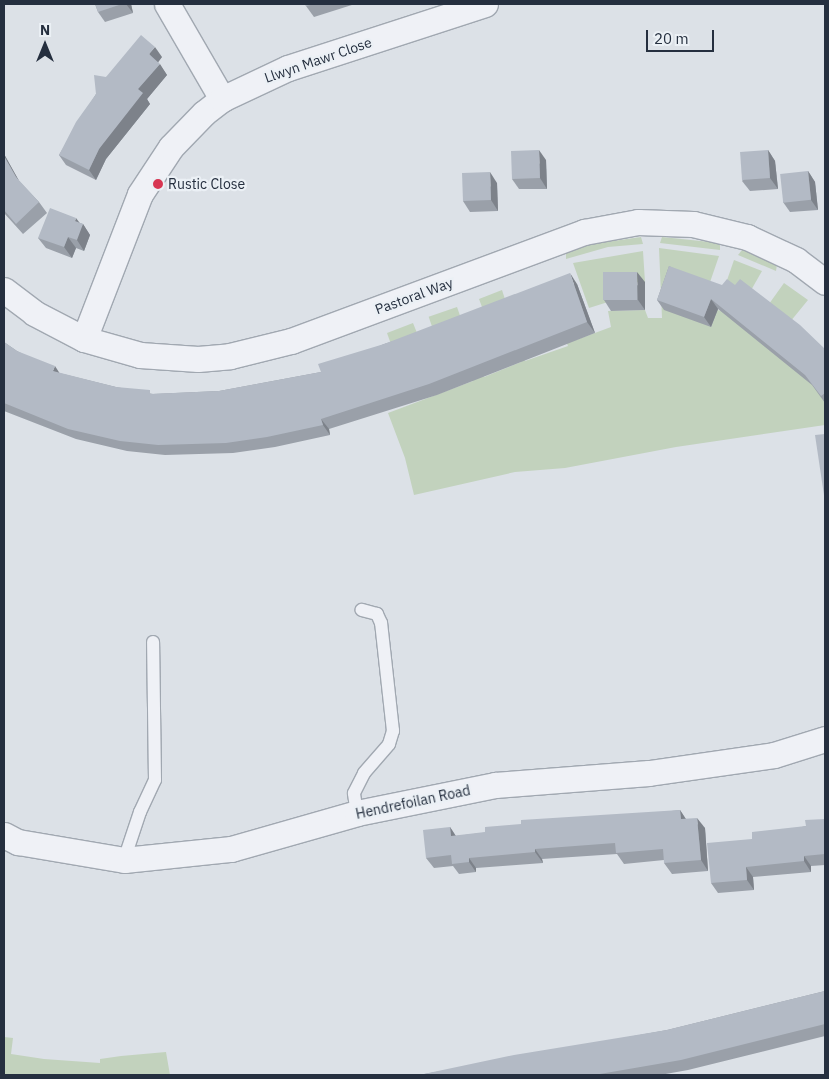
<!DOCTYPE html>
<html>
<head>
<meta charset="utf-8">
<style>
	body { margin:0 }
	#map { position:relative; width:829px; height:1079px; overflow:hidden; background:#dce1e7; font-family:"IBM Plex Sans",sans-serif }
	div>[style] { position:absolute }
	.green>* { inset:0; background:#c2d2bd; transform-origin:0 0 }
	.roads { filter:drop-shadow(1px 0 #a1a8b1) drop-shadow(-1px 0 #a1a8b1) drop-shadow(0 1px #a1a8b1) drop-shadow(0 -1px #a1a8b1) }
	.lane>* { height:12px; margin:-6px; padding:0 6px; transform-origin:6px; border-radius:6px; background:#eff1f6 }
	.street>* { height:25px; margin:-12.5px; padding:0 12.5px; transform-origin:12.5px; border-radius:12.5px; background:#eff1f6 }
	.wall>* { inset:0; background:#9aa0a9 }
	.shaded-wall>* { inset:0; background:#7d828a }
	.building>* { inset:0; background:#b3bac5; transform-origin:0 0 }
	.dots>* { width:14px; height:14px; translate:-50% -50%; box-sizing:border-box; border:2px solid #ebf0f5; border-radius:50% }
	span { translate:-50% -50%; white-space:nowrap; text-align:center; line-height:1.15; -webkit-text-stroke:4.5px #ebf0f5; paint-order:stroke }
	.street-label { font-size:14px; color:#252f3f }
	.poi-label { font-size:14px; color:#252f3f }
	.left { translate:0 -50%; text-align:left }
	.frame { position:absolute; inset:0; border:5px solid #252f3f; pointer-events:none }
	.north { position:absolute; left:20px; top:20px; width:50px; height:50px; -webkit-text-stroke:4px #ebf0f5; paint-order:stroke; rotate:0deg; font-size:14px; font-weight:700; line-height:20px; text-align:center; color:#252f3f }
	.north::after { content:''; display:block; margin:auto; width:18px; height:22px; background:#252f3f; clip-path:polygon(50% 0,100% 100%,50% 72%,0 100%) }
	.scale { position:absolute; left:646px; top:30px; width:68px; height:22px; box-sizing:border-box; border:2px solid #252f3f; border-top:0; padding-left:6px; font-size:15px; line-height:18px; white-space:nowrap; color:#252f3f; -webkit-text-stroke:4px #ebf0f5; paint-order:stroke }
</style>
</head>
<body>
<div id="map">
	<div class="green">
		<i style="clip-path:polygon(641px 237px,643px 244px,608px 247px,566px 259px,566px 252px,585px 245px)"></i>
		<i style="clip-path:polygon(662px 237px,720px 243px,720px 250px,660px 243px)"></i>
		<i style="clip-path:polygon(659px 248px,719px 256px,708px 288px,711px 327px,717px 310px,759px 318px,784px 283px,808px 300px,790px 322px,814px 369px,825px 403px,825px 425px,676px 447px,565px 468px,515px 472px,414px 495px,405px 458px,388px 413px,473px 381px,471px 375px,482px 372px,484px 377px,521px 362px,512px 338px,496px 344px,479px 299px,502px 290px,525px 361px,568px 346px,565px 339px,576px 340px,611px 327px,608px 311px,645px 310px,648px 318px,662px 318px)"></i>
		<i style="clip-path:polygon(742px 250px,777px 264px,776px 271px,738px 255px)"></i>
		<i style="clip-path:polygon(643px 251px,645px 282px,611px 283px,608px 302px,589px 308px,573px 263px)"></i>
		<i style="clip-path:polygon(734px 260px,762px 271px,750px 292px,725px 286px)"></i>
		<i style="left:457px;top:307px;width:18px;height:30px;rotate:71deg"></i>
		<i style="clip-path:polygon(413px 323px,417px 333px,403px 378px,387px 333px)"></i>
		<i style="clip-path:polygon(4px 1037px,13px 1038px,11px 1054px,44px 1059px,100px 1063px,100px 1059px,121px 1056px,166px 1052px,170px 1075px,4px 1075px)"></i>
	</div>
	<div class="roads">
		<div class="lane">
			<i style="left:357px;top:813px;width:20px;rotate:-99deg"></i>
			<i style="left:354px;top:793px;width:22px;rotate:-63deg"></i>
			<i style="left:364px;top:773px;width:38px;rotate:-49deg"></i>
			<i style="left:389px;top:744px;width:14px;rotate:-73deg"></i>
			<i style="left:393px;top:731px;width:109px;rotate:-96.3deg"></i>
			<i style="left:381px;top:623px;width:10px;rotate:-114deg"></i>
			<i style="left:377px;top:614px;width:16px;rotate:-165deg"></i>
			<i style="left:124px;top:860px;width:51px;rotate:-71.6deg"></i>
			<i style="left:140px;top:812px;width:35px;rotate:-65deg"></i>
			<i style="left:155px;top:780px;width:138px;rotate:-90.8deg"></i>
		</div>
		<div class="street">
			<i style="left:167px;top:4px;width:110px;rotate:59.9deg"></i>
			<i style="left:4px;top:290px;width:38px;rotate:37deg"></i>
			<i style="left:34px;top:313px;width:56px;rotate:27.5deg"></i>
			<i style="left:84px;top:339px;width:58px;rotate:15.9deg"></i>
			<i style="left:140px;top:355px;width:58px;rotate:3.9deg"></i>
			<i style="left:198px;top:359px;width:32px;rotate:-5deg"></i>
			<i style="left:230px;top:356px;width:63px;rotate:-13.8deg"></i>
			<i style="left:291px;top:341px;width:313px;rotate:-20.4deg"></i>
			<i style="left:584px;top:232px;width:55px;rotate:-10.5deg"></i>
			<i style="left:638px;top:222px;width:55px;rotate:2.1deg"></i>
			<i style="left:693px;top:224px;width:56px;rotate:13.5deg"></i>
			<i style="left:747px;top:237px;width:54px;rotate:25.1deg"></i>
			<i style="left:796px;top:260px;width:36px;rotate:37deg"></i>
			<i style="left:84px;top:339px;width:155px;rotate:-68.9deg"></i>
			<i style="left:140px;top:194px;width:56px;rotate:-56.6deg"></i>
			<i style="left:171px;top:147px;width:47px;rotate:-45.9deg"></i>
			<i style="left:204px;top:113px;width:23px;rotate:-38deg"></i>
			<i style="left:222px;top:99px;width:73px;rotate:-25.2deg"></i>
			<i style="left:288px;top:68px;width:207px;rotate:-18deg"></i>
			<i style="left:4px;top:835px;width:16px;rotate:27deg"></i>
			<i style="left:18px;top:842px;width:108px;rotate:9.6deg"></i>
			<i style="left:124px;top:860px;width:108px;rotate:-5.9deg"></i>
			<i style="left:231px;top:849px;width:131px;rotate:-15.9deg"></i>
			<i style="left:357px;top:813px;width:141px;rotate:-11.5deg"></i>
			<i style="left:495px;top:785px;width:154px;rotate:-4.5deg"></i>
			<i style="left:649px;top:773px;width:126px;rotate:-8.2deg"></i>
			<i style="left:774px;top:755px;width:53px;rotate:-17.4deg"></i>
		</div>
	</div>
	<div class="wall">
		<i style="clip-path:polygon(95px 4px,131px 4px,133px 13px,105px 22px,98px 12px)"></i>
		<i style="clip-path:polygon(305px 4px,355px 4px,314px 17px,306px 6px)"></i>
		<i style="clip-path:polygon(162px 57px,158px 62px,167px 75px,147px 99px,150px 104px,106px 159px,96px 180px,66px 165px,59px 155px,96px 94px,106px 77px)"></i>
		<i style="clip-path:polygon(768px 150px,775px 161px,778px 189px,750px 191px,742px 181px)"></i>
		<i style="clip-path:polygon(4px 154px,19px 181px,39px 202px,47px 213px,23px 234px,4px 213px)"></i>
		<i style="clip-path:polygon(546px 160px,547px 189px,519px 189px,512px 179px)"></i>
		<i style="clip-path:polygon(808px 171px,815px 182px,818px 210px,790px 212px,783px 202px)"></i>
		<i style="clip-path:polygon(497px 183px,498px 211px,470px 212px,463px 201px)"></i>
		<i style="clip-path:polygon(80px 223px,83px 224px,90px 235px,84px 251px,76px 248px,72px 258px,46px 248px,38px 238px)"></i>
		<i style="clip-path:polygon(669px 266px,825px 349px,825px 403px,812px 385px,718px 309px,711px 327px,664px 310px,657px 300px)"></i>
		<i style="clip-path:polygon(645px 282px,645px 310px,611px 311px,604px 300px)"></i>
		<i style="clip-path:polygon(577px 284px,595px 333px,437px 395px,329px 429px,330px 435px,275px 447px,233px 453px,165px 455px,127px 451px,76px 439px,4px 411px,4px 342px,17px 351px,59px 373px,116px 387px,153px 394px,219px 391px,321px 372px,384px 344px)"></i>
		<i style="clip-path:polygon(680px 810px,686px 819px,705px 828px,708px 871px,672px 874px,664px 863px,664px 860px,624px 864px,617px 854px,542px 859px,543px 863px,476px 868px,476px 872px,459px 874px,453px 866px,434px 868px,426px 858px,450px 827px,456px 836px)"></i>
		<i style="clip-path:polygon(825px 819px,825px 865px,811px 866px,811px 872px,753px 877px,754px 890px,718px 893px,711px 883px,752px 839px,806px 826px)"></i>
		<i style="clip-path:polygon(825px 991px,825px 1036px,688px 1070px,660px 1075px,419px 1075px,667px 1030px)"></i>
	</div>
	<div class="shaded-wall">
		<i style="clip-path:polygon(126px 4px,131px 4px,133px 13px)"></i>
		<i style="clip-path:polygon(155px 47px,162px 57px,156px 65px,149px 54px)"></i>
		<i style="clip-path:polygon(160px 64px,167px 75px,147px 99px,150px 104px,106px 159px,96px 180px,89px 170px,99px 149px,138px 89px)"></i>
		<i style="clip-path:polygon(539px 150px,546px 160px,547px 189px,540px 178px)"></i>
		<i style="clip-path:polygon(768px 150px,775px 161px,778px 189px,770px 178px)"></i>
		<i style="clip-path:polygon(4px 154px,23px 188px,16px 177px,4px 156px)"></i>
		<i style="clip-path:polygon(808px 171px,815px 182px,818px 210px,811px 200px)"></i>
		<i style="clip-path:polygon(490px 172px,497px 183px,498px 211px,491px 200px)"></i>
		<i style="clip-path:polygon(76px 218px,82px 226px,83px 224px,90px 235px,84px 251px,77px 240px,75px 221px)"></i>
		<i style="clip-path:polygon(68px 237px,76px 248px,72px 258px,64px 247px)"></i>
		<i style="clip-path:polygon(637px 272px,645px 282px,645px 310px,638px 300px)"></i>
		<i style="clip-path:polygon(570px 273px,577px 284px,595px 333px,587px 322px)"></i>
		<i style="clip-path:polygon(711px 299px,718px 309px,711px 327px,704px 317px)"></i>
		<i style="clip-path:polygon(55px 366px,62px 377px,53px 371px)"></i>
		<i style="clip-path:polygon(321px 419px,329px 429px,330px 435px,323px 425px)"></i>
		<i style="clip-path:polygon(680px 810px,687px 821px,681px 819px)"></i>
		<i style="clip-path:polygon(697px 818px,705px 828px,708px 871px,701px 860px)"></i>
		<i style="clip-path:polygon(450px 827px,457px 838px,451px 836px)"></i>
		<i style="clip-path:polygon(535px 849px,542px 859px,543px 863px,535px 852px)"></i>
		<i style="clip-path:polygon(804px 856px,811px 866px,811px 872px,804px 861px)"></i>
		<i style="clip-path:polygon(469px 858px,476px 868px,476px 872px,469px 862px)"></i>
		<i style="clip-path:polygon(746px 867px,753px 877px,754px 890px,747px 880px)"></i>
	</div>
	<div class="building">
		<i style="clip-path:polygon(95px 4px,122px 4px,98px 12px)"></i>
		<i style="clip-path:polygon(305px 4px,315px 4px,306px 6px)"></i>
		<i style="clip-path:polygon(141px 35px,155px 47px,149px 54px,160px 64px,138px 89px,143px 93px,99px 149px,89px 170px,59px 155px,76px 122px,96px 94px,94px 75px,106px 77px)"></i>
		<i style="left:539px;top:150px;width:28px;height:28px;rotate:88deg"></i>
		<i style="left:768px;top:150px;width:28px;height:28px;rotate:86deg"></i>
		<i style="clip-path:polygon(4px 156px,16px 177px,39px 202px,16px 224px,4px 210px)"></i>
		<i style="left:808px;top:171px;width:29px;height:28px;rotate:84deg"></i>
		<i style="left:490px;top:172px;width:28px;height:28px;rotate:88deg"></i>
		<i style="clip-path:polygon(50px 208px,76px 218px,75px 221px,83px 224px,77px 240px,68px 237px,64px 247px,38px 238px)"></i>
		<i style="clip-path:polygon(669px 266px,722px 285px,727px 279px,735px 285px,740px 279px,800px 325px,825px 349px,825px 393px,821px 396px,805px 375px,711px 299px,704px 317px,657px 300px)"></i>
		<i style="left:603px;top:272px;width:34px;height:28px"></i>
		<i style="clip-path:polygon(570px 273px,587px 322px,429px 384px,321px 419px,323px 425px,267px 437px,226px 443px,158px 445px,120px 441px,68px 429px,4px 403px,4px 342px,17px 351px,55px 366px,53px 371px,116px 387px,150px 390px,150px 394px,219px 391px,321px 372px,318px 364px,384px 344px)"></i>
		<i style="clip-path:polygon(825px 434px,825px 502px,815px 435px)"></i>
		<i style="clip-path:polygon(680px 810px,681px 819px,697px 818px,701px 860px,664px 863px,663px 849px,616px 853px,615px 843px,535px 849px,535px 852px,469px 858px,469px 862px,452px 864px,451px 855px,426px 858px,423px 830px,450px 827px,451px 836px,485px 832px,485px 827px,521px 824px,521px 820px)"></i>
		<i style="clip-path:polygon(825px 819px,825px 854px,804px 856px,804px 861px,746px 867px,747px 880px,711px 883px,707px 843px,752px 839px,752px 832px,806px 826px,805px 820px)"></i>
		<i style="clip-path:polygon(825px 991px,825px 1024px,681px 1060px,594px 1075px,419px 1075px,514px 1055px,667px 1030px)"></i>
	</div>
	<div class="dots">
		<i style="left:158px;top:184px;background:#d73652"></i>
	</div>
	<div class="street-label">
		<span style="left:318px;top:60px;rotate:-19deg">Llwyn Mawr Close</span>
		<span style="left:414px;top:296px;rotate:-20deg">Pastoral Way</span>
		<span style="left:413px;top:802px;rotate:-12deg">Hendrefoilan Road</span>
	</div>
	<div class="poi-label">
		<span class="left" style="left:168px;top:184px">Rustic Close</span>
	</div>
	<div class="frame"></div>
	<div class="north">N</div>
	<div class="scale">20 m</div>
</div>
</body>
</html>
